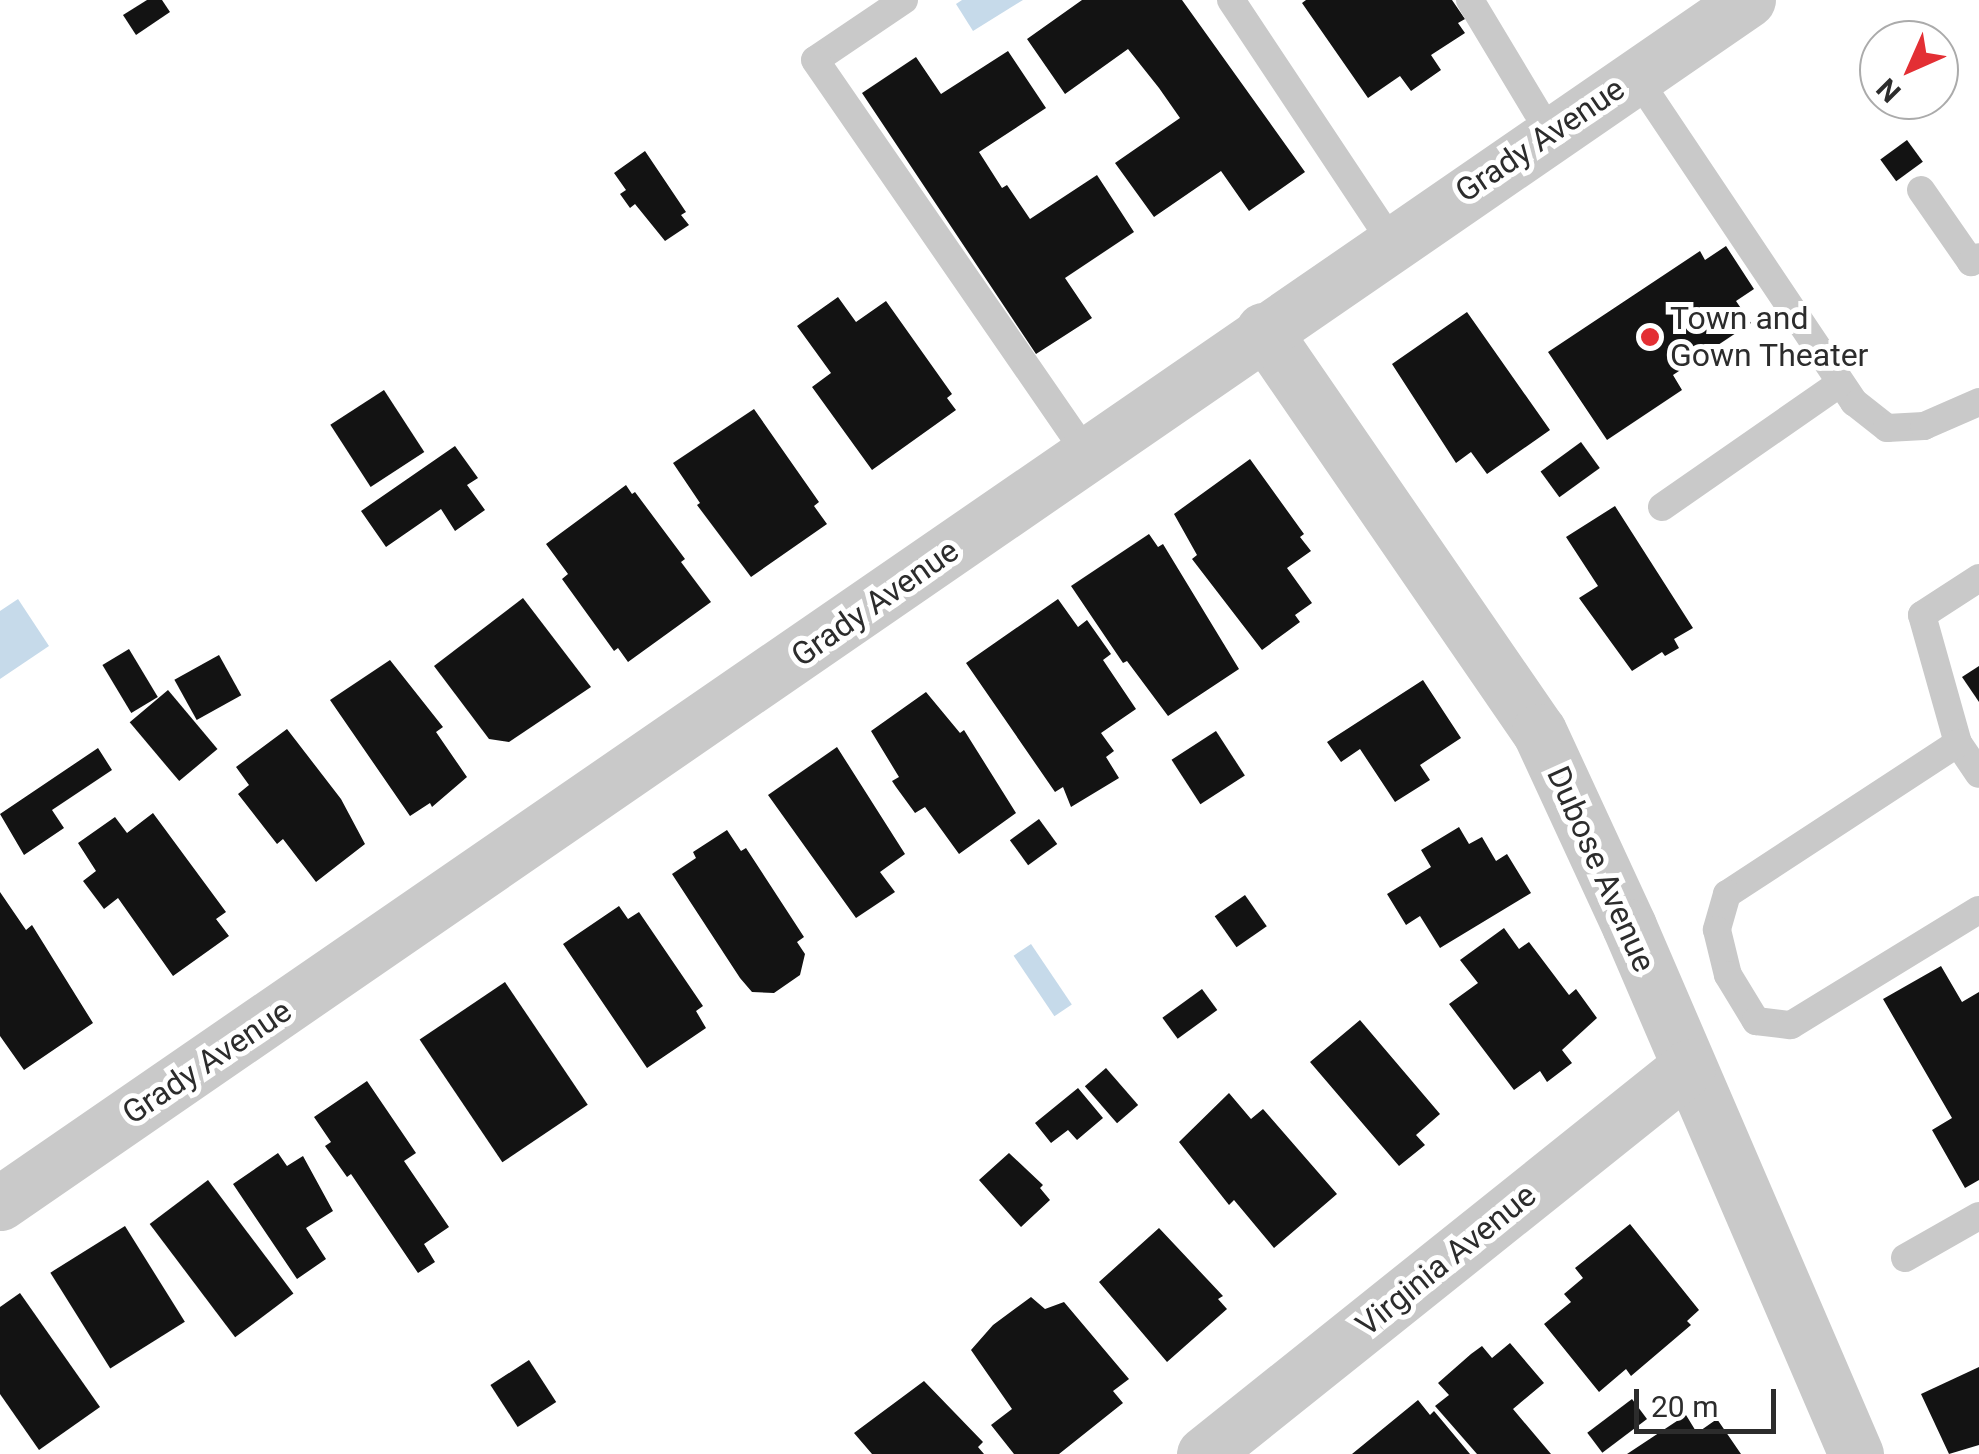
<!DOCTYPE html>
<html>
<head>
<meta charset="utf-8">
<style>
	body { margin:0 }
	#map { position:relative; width:1979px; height:1454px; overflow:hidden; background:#fff; font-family:Roboto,sans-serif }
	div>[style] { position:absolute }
	.water>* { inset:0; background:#c6daea; transform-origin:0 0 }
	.building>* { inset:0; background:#131313; transform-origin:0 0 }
	.service>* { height:28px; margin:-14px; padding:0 14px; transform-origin:14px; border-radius:14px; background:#c9c9c9 }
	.minor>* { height:55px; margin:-27.5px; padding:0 27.5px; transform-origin:27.5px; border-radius:27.5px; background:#c9c9c9 }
	.dots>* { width:28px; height:28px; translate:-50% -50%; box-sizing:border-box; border:5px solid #fff; border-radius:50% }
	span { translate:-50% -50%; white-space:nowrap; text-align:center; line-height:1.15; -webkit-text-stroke:10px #fff; paint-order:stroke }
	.street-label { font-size:32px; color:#2c2c2c }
	.poi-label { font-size:32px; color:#2c2c2c }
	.left { translate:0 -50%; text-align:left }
	.north { position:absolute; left:1859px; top:20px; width:100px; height:100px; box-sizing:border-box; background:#fff; border:2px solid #ababab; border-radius:50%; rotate:225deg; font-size:28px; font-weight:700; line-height:40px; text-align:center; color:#2c2c2c }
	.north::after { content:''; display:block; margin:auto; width:35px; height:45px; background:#e32f34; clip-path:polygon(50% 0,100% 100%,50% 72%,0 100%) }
	.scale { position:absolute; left:1634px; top:1389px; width:142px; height:45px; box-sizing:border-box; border:5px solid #2c2c2c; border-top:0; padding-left:12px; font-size:30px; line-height:35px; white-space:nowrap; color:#2c2c2c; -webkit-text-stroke:8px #fff; paint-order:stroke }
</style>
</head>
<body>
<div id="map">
	<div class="water">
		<i style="clip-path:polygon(962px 0,1023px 0,973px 31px,956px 4px)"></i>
		<i style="clip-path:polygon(18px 599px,49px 646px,0 679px,0 611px)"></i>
		<i style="left:1031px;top:944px;width:73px;height:21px;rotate:56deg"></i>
	</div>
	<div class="building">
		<i style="clip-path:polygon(147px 0,162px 0,170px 12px,136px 35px,123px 15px)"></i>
		<i style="clip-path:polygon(1082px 0,1182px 0,1305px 172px,1249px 211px,1221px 171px,1154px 217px,1115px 163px,1180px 118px,1159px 88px,1128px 49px,1065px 94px,1027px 39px)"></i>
		<i style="clip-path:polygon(1306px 0,1452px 0,1465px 19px,1458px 23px,1465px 33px,1431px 55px,1441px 70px,1411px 91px,1400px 76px,1368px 98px,1302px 3px)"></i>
		<i style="clip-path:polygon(1008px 51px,1046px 108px,979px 152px,1002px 188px,1007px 185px,1030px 219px,1097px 175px,1134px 232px,1065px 278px,1092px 318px,1036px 354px,862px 93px,916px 57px,941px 94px)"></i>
		<i style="left:1907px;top:140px;width:27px;height:33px;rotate:54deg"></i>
		<i style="clip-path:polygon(645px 151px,686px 212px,681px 215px,689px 225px,665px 241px,635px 204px,630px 208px,620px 194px,626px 190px,614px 173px)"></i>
		<i style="clip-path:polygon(1726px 246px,1754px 289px,1736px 301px,1751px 323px,1673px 375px,1682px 390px,1607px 440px,1548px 352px,1700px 251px,1705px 260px)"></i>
		<i style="clip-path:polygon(838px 297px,856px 322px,886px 301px,952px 394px,947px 398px,956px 410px,872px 470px,812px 387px,831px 373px,797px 326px)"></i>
		<i style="clip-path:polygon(1467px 312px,1550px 430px,1487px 474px,1471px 452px,1456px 463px,1392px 364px)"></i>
		<i style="left:384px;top:390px;width:74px;height:64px;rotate:57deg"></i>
		<i style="clip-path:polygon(754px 409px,819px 502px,814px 506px,827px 524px,751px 577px,697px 505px,700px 503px,673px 463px)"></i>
		<i style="left:1581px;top:442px;width:32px;height:50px;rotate:54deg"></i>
		<i style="clip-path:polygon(455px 446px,478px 478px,467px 485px,485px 510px,455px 531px,441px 509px,386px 547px,361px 511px)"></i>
		<i style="clip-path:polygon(1250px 459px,1304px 534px,1300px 537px,1311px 551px,1287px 568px,1312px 603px,1295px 615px,1300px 622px,1262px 650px,1192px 559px,1197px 555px,1174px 514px)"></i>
		<i style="clip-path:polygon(626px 485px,632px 494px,635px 492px,685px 559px,681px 562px,711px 602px,628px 662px,618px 648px,614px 651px,562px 579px,568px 574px,546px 544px)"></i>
		<i style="clip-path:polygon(1615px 506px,1693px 628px,1674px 639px,1679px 648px,1665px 656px,1662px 652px,1632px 671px,1579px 598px,1598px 586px,1566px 537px)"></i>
		<i style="clip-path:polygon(1149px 534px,1158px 547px,1163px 544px,1239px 669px,1168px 716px,1127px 661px,1123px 663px,1071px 586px)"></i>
		<i style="clip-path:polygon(523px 598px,591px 687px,509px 742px,489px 739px,434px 666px)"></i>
		<i style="clip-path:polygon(1058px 599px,1078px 627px,1087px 620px,1111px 654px,1103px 660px,1136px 709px,1101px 733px,1114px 751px,1106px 757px,1119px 778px,1071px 807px,1063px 787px,1055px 792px,966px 663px)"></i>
		<i style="left:129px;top:649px;width:56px;height:31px;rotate:59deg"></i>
		<i style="left:219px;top:655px;width:46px;height:51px;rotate:61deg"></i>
		<i style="clip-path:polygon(390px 660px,443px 727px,436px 732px,467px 777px,432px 807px,430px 803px,410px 816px,330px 700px)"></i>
		<i style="clip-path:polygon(1979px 666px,1979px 702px,1962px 677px)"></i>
		<i style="clip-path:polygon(1423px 680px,1461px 738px,1420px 765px,1430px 780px,1395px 802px,1360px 749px,1341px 762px,1327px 742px)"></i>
		<i style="left:168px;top:690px;width:77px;height:50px;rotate:50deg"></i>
		<i style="clip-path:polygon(926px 692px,960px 733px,964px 730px,1016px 813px,959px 854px,925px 807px,915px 813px,896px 787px,892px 781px,899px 777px,871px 731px)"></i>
		<i style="clip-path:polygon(287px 729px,341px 799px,365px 844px,316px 882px,283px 839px,277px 844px,238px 794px,249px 785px,236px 767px)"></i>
		<i style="left:1216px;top:731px;width:53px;height:53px;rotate:57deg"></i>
		<i style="clip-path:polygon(837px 747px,905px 854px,880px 872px,895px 892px,856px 918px,768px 795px)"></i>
		<i style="clip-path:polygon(98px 748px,112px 770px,52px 810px,64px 828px,24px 855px,0 814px)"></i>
		<i style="clip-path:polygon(153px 813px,226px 912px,216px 919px,229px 936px,173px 976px,118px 898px,104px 909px,83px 881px,96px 871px,78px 843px,115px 817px,127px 833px)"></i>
		<i style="left:1039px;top:819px;width:31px;height:36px;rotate:54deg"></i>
		<i style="clip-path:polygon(1459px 827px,1469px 844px,1482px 837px,1496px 861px,1507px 854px,1531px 893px,1440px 948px,1420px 916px,1406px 925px,1387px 894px,1431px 867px,1421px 850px)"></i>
		<i style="clip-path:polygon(727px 830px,741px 851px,746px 848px,804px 937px,797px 942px,805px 954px,800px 975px,774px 993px,752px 992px,740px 978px,672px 874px,696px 858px,693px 852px)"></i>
		<i style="clip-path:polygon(0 892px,26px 930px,32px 925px,93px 1023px,24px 1070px,0 1036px)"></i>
		<i style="left:1245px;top:895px;width:38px;height:37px;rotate:55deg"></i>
		<i style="clip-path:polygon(619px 906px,628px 919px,639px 912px,703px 1006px,696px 1011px,706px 1028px,647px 1068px,563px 944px)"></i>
		<i style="clip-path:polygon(1504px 928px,1519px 949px,1529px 942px,1569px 995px,1576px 989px,1597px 1018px,1562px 1050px,1572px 1063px,1547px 1082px,1540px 1071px,1514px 1090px,1449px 1004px,1478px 983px,1460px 960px)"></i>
		<i style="clip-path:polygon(1941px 966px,1962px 1002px,1979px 992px,1979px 1180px,1965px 1188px,1932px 1130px,1952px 1118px,1883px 999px)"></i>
		<i style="left:505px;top:982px;width:148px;height:103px;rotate:56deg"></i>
		<i style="left:1202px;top:989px;width:26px;height:49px;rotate:54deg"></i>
		<i style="clip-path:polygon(1360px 1020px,1440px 1114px,1416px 1135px,1425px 1145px,1399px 1166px,1310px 1062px)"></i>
		<i style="left:1106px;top:1068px;width:49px;height:28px;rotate:49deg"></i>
		<i style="clip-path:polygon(367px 1081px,416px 1153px,404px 1161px,449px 1227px,424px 1244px,435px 1262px,418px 1273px,351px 1174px,347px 1177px,325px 1146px,331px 1142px,314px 1117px)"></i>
		<i style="clip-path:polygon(1078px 1088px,1103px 1118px,1077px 1140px,1068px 1130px,1051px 1143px,1035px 1123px)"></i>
		<i style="clip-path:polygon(1229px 1093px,1251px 1119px,1263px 1109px,1337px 1194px,1274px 1248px,1234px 1200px,1229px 1205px,1179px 1142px)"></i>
		<i style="clip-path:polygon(278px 1153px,287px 1166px,303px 1156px,333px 1211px,306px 1228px,326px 1259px,297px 1279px,233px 1184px)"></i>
		<i style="clip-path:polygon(1009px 1153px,1043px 1185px,1040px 1188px,1050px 1200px,1021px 1227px,979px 1180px)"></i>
		<i style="left:208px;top:1180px;width:142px;height:73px;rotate:53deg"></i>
		<i style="clip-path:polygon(1630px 1224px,1699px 1310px,1687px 1321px,1691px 1325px,1631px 1376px,1626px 1369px,1599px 1392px,1544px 1324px,1571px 1302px,1564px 1294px,1583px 1278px,1575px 1268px)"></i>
		<i style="left:125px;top:1226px;width:113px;height:88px;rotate:58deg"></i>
		<i style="clip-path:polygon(1159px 1228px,1223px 1296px,1218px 1299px,1227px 1309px,1167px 1362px,1099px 1282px)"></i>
		<i style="clip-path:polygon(20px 1293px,100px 1407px,39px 1450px,0 1394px,0 1307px)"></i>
		<i style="clip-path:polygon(1031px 1297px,1045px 1309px,1064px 1302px,1129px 1379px,1113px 1391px,1123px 1403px,1059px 1454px,1014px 1454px,991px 1425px,1012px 1409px,971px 1350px,993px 1325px)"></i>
		<i style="clip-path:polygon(1510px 1343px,1544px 1383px,1513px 1409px,1551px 1454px,1477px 1454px,1435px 1406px,1449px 1395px,1438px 1383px,1471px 1354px,1482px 1346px,1492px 1358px)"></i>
		<i style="left:529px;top:1360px;width:50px;height:46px;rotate:57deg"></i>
		<i style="clip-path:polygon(1979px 1367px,1979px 1445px,1949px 1454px,1921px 1394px)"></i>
		<i style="clip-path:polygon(924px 1381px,983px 1442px,978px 1447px,984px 1454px,872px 1454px,854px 1433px)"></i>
		<i style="left:1632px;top:1399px;width:25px;height:56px;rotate:53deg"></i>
		<i style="clip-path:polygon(1418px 1400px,1430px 1415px,1434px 1411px,1470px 1454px,1352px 1454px)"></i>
		<i style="clip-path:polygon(1686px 1415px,1697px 1433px,1717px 1419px,1741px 1454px,1627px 1454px)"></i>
	</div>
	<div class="service">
		<i style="left:904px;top:0;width:107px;rotate:146deg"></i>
		<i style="left:815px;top:60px;width:481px;rotate:55.4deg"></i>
		<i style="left:1231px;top:0;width:291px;rotate:56.4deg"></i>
		<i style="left:1470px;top:0;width:155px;rotate:59deg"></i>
		<i style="left:1635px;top:75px;width:394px;rotate:56.2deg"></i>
		<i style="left:1854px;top:402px;width:42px;rotate:38.2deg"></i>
		<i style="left:1887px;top:428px;width:37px;rotate:-3deg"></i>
		<i style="left:1924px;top:426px;width:60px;rotate:-23.6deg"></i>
		<i style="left:1921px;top:190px;width:88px;rotate:55.2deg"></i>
		<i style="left:1971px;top:262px;width:9px;rotate:-32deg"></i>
		<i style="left:1662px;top:507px;width:216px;rotate:-34.8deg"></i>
		<i style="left:1979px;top:578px;width:68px;rotate:147deg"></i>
		<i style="left:1922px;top:615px;width:133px;rotate:74.3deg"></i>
		<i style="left:1958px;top:743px;width:37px;rotate:56deg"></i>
		<i style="left:1958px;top:743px;width:276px;rotate:146.8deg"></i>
		<i style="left:1727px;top:894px;width:37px;rotate:106deg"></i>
		<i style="left:1717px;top:930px;width:46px;rotate:76.3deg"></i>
		<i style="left:1728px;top:975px;width:54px;rotate:58.7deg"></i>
		<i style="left:1756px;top:1021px;width:35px;rotate:7deg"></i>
		<i style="left:1791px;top:1025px;width:220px;rotate:-31.5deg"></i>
		<i style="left:1905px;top:1258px;width:85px;rotate:-29.6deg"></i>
	</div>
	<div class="minor">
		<i style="left:1263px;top:330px;width:487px;rotate:55.5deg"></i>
		<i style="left:1539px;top:731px;width:215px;rotate:65.2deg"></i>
		<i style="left:1629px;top:926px;width:575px;rotate:66.74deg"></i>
		<i style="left:0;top:1203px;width:2122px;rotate:-34.54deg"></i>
		<i style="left:1204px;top:1454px;width:620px;rotate:-38.65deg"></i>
	</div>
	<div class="dots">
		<i style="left:1650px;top:337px;background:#e32f34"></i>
	</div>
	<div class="street-label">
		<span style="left:1540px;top:140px;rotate:-34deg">Grady Avenue</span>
		<span style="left:875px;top:603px;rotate:-35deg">Grady Avenue</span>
		<span style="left:1601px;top:869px;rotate:66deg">Dubose Avenue</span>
		<span style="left:207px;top:1062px;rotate:-34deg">Grady Avenue</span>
		<span style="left:1446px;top:1260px;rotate:-39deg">Virginia Avenue</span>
	</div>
	<div class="poi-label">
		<span class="left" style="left:1670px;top:337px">Town and<br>Gown Theater</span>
	</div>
	<div class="north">N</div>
	<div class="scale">20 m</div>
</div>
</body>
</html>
